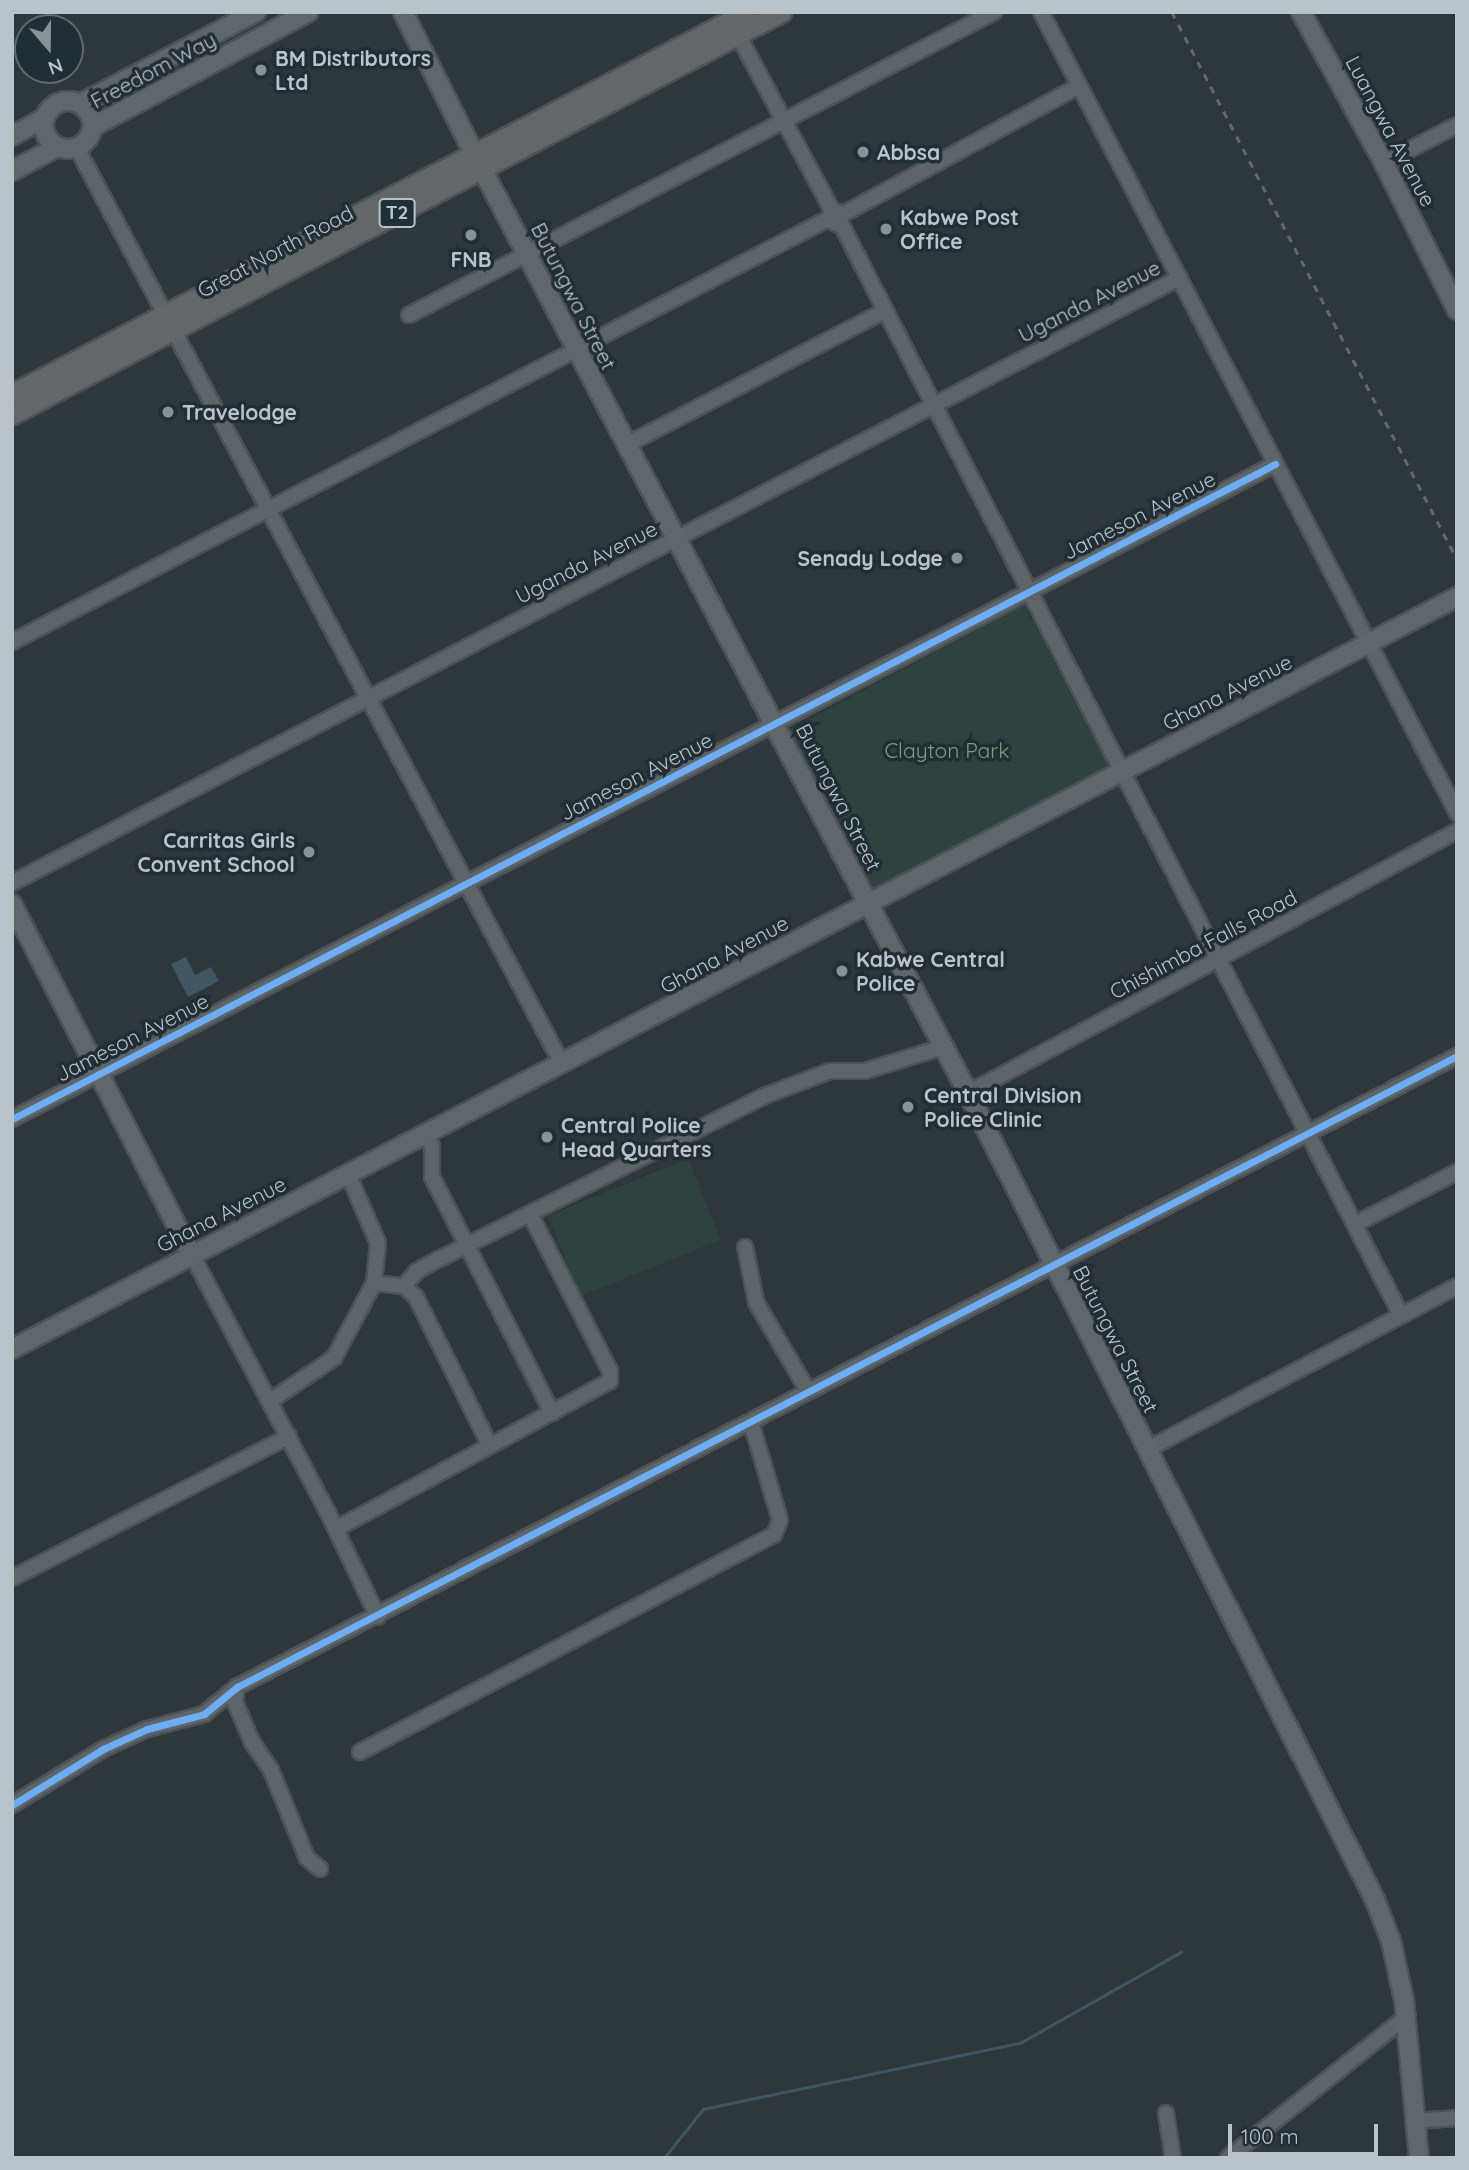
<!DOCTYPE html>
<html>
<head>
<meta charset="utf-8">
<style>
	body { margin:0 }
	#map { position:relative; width:1469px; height:2170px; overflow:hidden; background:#2e373b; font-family:Quicksand,sans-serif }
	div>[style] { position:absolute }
	.green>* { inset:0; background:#2e433f; transform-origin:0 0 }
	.water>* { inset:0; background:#3e5763 }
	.stream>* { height:2.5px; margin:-1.25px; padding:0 1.25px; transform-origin:1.25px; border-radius:1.25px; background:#3e5763 }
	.roads { filter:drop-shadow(2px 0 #4c5255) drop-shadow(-2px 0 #4c5255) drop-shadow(0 2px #4c5255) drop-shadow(0 -2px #4c5255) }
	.minor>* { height:14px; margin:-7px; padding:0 7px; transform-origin:7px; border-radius:7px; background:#5e6568 }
	.major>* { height:18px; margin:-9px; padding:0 9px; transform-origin:9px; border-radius:9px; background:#60676a }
	.major>.ring { margin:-9px; padding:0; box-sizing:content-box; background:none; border:18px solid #60676a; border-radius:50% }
	.highway>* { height:19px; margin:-9.5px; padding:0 9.5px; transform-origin:9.5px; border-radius:9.5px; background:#636768 }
	.rail>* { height:2.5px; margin-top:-1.25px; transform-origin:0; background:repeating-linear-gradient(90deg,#63686c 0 7px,transparent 0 14px) }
	.cycleway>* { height:7px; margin:-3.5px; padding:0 3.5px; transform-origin:3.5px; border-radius:3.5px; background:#6dadf4 }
	.dots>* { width:19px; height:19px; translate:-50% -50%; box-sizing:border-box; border:4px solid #212e35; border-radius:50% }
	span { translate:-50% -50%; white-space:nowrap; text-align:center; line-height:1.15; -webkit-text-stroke:7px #212e35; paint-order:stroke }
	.shield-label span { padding:2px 5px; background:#212e35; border:2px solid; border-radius:5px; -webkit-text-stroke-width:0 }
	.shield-label { font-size:19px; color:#b9c4ca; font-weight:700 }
	.poi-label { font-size:21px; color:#b9c4ca; font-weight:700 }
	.left { translate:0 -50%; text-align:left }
	.right { translate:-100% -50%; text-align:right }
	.street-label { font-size:21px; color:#b9c4ca }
	.park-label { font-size:21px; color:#7b9e7a }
	.frame { position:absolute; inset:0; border:14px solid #b9c4ca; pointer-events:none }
	.north { position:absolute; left:14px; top:14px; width:70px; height:70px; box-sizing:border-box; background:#212e35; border:2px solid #5e6a71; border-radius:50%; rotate:160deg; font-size:19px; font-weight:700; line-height:28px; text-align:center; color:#b9c4ca }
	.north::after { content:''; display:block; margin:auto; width:24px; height:32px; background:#889398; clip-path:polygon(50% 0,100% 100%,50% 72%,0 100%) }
	.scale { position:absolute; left:1228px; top:2124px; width:150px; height:32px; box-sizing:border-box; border:4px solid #b9c4ca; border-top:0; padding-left:9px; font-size:21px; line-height:24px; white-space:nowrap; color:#b9c4ca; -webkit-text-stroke:5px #212e35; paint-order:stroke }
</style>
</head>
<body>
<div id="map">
	<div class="green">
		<i style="left:1024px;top:605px;width:184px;height:270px;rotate:62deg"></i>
		<i style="left:688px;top:1159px;width:87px;height:151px;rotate:68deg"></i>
	</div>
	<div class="water">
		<i style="clip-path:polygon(186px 957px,195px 975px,211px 967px,219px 981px,188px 997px,171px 964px)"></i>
	</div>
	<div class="stream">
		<i style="left:664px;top:2158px;width:63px;rotate:-51.5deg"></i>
		<i style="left:703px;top:2109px;width:324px;rotate:-11.8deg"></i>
		<i style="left:1020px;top:2043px;width:185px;rotate:-29.5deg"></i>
	</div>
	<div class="roads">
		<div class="minor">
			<i style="left:1041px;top:12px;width:903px;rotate:62.55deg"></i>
			<i style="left:738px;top:35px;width:199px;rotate:61.8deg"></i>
			<i style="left:77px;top:148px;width:1036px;rotate:62.1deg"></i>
			<i style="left:1384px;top:163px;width:82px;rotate:-27.5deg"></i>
			<i style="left:843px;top:214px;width:268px;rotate:-28.5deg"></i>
			<i style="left:840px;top:222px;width:1229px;rotate:62.83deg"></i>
			<i style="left:409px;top:315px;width:659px;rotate:-27.38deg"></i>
			<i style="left:626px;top:445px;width:292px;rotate:-27.4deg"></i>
			<i style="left:12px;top:642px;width:919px;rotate:-27.4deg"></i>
			<i style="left:828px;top:219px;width:10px;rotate:-66deg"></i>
			<i style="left:832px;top:210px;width:12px;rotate:20deg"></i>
			<i style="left:843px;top:214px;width:12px;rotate:121deg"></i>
			<i style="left:837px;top:224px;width:10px;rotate:-151deg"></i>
			<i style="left:12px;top:883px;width:1315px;rotate:-27.4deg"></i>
			<i style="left:968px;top:1093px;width:555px;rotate:-28.18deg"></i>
			<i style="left:12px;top:1119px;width:1423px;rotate:-27.41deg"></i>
			<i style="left:425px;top:1134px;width:14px;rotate:60deg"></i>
			<i style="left:432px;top:1146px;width:31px;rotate:90deg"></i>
			<i style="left:432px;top:1177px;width:265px;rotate:63deg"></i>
			<i style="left:1355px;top:1224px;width:114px;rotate:-27deg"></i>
			<i style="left:745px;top:1247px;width:56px;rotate:78.7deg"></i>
			<i style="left:756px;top:1302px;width:103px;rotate:59.7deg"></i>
			<i style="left:192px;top:1255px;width:292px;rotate:62.2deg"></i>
			<i style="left:328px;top:1513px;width:115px;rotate:64.3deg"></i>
			<i style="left:374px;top:1283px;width:30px;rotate:6deg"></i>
			<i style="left:404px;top:1286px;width:16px;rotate:43deg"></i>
			<i style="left:416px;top:1297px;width:166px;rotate:63.6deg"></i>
			<i style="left:404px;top:1286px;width:20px;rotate:-49deg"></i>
			<i style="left:417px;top:1271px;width:25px;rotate:-29deg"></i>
			<i style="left:439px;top:1259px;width:367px;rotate:-26.6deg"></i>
			<i style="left:767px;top:1095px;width:67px;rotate:-20.9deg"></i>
			<i style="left:830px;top:1071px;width:35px"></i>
			<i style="left:865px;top:1071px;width:82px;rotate:-17.1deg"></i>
			<i style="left:270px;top:1401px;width:77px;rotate:-33.9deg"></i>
			<i style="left:334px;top:1358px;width:85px;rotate:-61.9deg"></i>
			<i style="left:374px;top:1283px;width:40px;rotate:-84.3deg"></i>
			<i style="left:378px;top:1243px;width:75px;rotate:-113.5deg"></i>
			<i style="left:1148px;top:1449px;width:349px;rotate:-27.8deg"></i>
			<i style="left:336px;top:1529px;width:311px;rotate:-28.4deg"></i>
			<i style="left:610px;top:1381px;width:10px;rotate:-90deg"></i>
			<i style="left:610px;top:1371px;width:176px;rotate:-117deg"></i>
			<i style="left:12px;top:1578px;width:311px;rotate:-27.1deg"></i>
			<i style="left:237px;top:1687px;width:15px;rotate:98deg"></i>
			<i style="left:235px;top:1702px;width:43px;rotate:67deg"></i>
			<i style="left:252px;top:1742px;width:34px;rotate:56deg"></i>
			<i style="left:271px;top:1770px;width:95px;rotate:67.8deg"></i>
			<i style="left:307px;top:1858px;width:17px;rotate:40deg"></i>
			<i style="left:360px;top:1752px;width:467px;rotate:-27.7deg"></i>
			<i style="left:774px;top:1535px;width:16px;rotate:-68deg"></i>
			<i style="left:780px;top:1520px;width:102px;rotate:-106.5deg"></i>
			<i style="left:12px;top:1805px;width:107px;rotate:-31.6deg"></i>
			<i style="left:103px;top:1749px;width:48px;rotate:-24.4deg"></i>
			<i style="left:147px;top:1729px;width:59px;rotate:-14.7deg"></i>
			<i style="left:204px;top:1714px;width:43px;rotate:-39.3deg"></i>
			<i style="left:237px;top:1687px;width:1374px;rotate:-27.35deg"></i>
			<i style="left:1166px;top:2113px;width:46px;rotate:81.2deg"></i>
			<i style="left:1415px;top:2121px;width:42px;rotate:-4.1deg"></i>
			<i style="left:1228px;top:2158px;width:227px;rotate:-38.4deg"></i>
		</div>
		<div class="major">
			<i style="left:403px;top:12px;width:159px;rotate:63.4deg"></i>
			<i style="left:1301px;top:12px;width:172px;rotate:61.2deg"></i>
			<i style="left:1384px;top:163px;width:164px;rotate:63.6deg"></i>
			<i class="ring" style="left:44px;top:101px;width:30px;height:30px"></i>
			<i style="left:80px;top:104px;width:199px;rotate:-27.6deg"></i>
			<i style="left:92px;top:127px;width:245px;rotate:-28deg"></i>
			<i style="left:12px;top:136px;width:37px;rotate:-29deg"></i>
			<i style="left:482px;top:169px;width:1044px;rotate:62.26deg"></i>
			<i style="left:968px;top:1093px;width:904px;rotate:63.24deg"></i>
			<i style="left:1375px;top:1900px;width:44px;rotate:68.7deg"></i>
			<i style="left:1391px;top:1941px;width:60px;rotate:77.6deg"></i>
			<i style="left:1404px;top:2000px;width:159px;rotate:84.6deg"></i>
			<i style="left:12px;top:171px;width:51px;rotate:-28.1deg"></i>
			<i style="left:12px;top:904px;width:394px;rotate:62.9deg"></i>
			<i style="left:12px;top:1349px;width:1629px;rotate:-27.49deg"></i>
		</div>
		<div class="highway">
			<i style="left:12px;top:394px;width:828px;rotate:-27.46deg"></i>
			<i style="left:12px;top:414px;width:868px;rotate:-27.6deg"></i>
		</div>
	</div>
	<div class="rail">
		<i style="left:1172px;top:12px;width:617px;rotate:62.48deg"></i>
	</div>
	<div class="cycleway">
		<i style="left:12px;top:1119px;width:1423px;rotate:-27.41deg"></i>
		<i style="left:12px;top:1805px;width:107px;rotate:-31.6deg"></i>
		<i style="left:103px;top:1749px;width:48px;rotate:-24.4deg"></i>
		<i style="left:147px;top:1729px;width:59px;rotate:-14.7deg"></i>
		<i style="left:204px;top:1714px;width:43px;rotate:-39.3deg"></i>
		<i style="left:237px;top:1687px;width:1374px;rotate:-27.35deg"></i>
	</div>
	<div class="dots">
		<i style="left:261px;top:70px;background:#889398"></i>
		<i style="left:863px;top:152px;background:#889398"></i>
		<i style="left:886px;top:229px;background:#889398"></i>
		<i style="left:471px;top:235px;background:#889398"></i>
		<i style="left:168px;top:412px;background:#889398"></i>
		<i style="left:957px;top:558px;background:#889398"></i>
		<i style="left:309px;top:852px;background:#889398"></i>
		<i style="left:842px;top:971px;background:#889398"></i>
		<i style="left:908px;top:1107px;background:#889398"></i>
		<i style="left:547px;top:1137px;background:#889398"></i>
	</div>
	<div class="shield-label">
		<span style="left:397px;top:213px">T2</span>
	</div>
	<div class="poi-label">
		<span class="left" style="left:275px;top:70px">BM Distributors<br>Ltd</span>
		<span class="left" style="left:877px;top:152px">Abbsa</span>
		<span class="left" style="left:900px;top:229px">Kabwe Post<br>Office</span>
		<span style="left:471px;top:259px">FNB</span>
		<span class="left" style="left:182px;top:412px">Travelodge</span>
		<span class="right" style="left:943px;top:558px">Senady Lodge</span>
		<span class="right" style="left:295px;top:852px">Carritas Girls<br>Convent School</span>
		<span class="left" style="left:856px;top:971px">Kabwe Central<br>Police</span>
		<span class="left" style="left:924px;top:1107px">Central Division<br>Police Clinic</span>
		<span class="left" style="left:561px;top:1137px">Central Police<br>Head Quarters</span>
	</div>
	<div class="street-label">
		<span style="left:153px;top:70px;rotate:-28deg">Freedom Way</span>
		<span style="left:1391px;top:131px;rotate:62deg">Luangwa Avenue</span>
		<span style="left:275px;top:251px;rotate:-28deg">Great North Road</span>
		<span style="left:574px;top:296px;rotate:63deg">Butungwa Street</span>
		<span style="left:1089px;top:301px;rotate:-27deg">Uganda Avenue</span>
		<span style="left:1139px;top:515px;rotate:-27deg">Jameson Avenue</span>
		<span style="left:586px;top:562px;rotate:-27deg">Uganda Avenue</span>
		<span style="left:1227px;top:692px;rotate:-27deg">Ghana Avenue</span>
		<span style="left:636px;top:776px;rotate:-27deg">Jameson Avenue</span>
		<span style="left:839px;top:797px;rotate:63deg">Butungwa Street</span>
		<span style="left:1203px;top:944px;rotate:-28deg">Chishimba Falls Road</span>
		<span style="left:724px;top:954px;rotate:-28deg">Ghana Avenue</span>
		<span style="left:132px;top:1037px;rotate:-27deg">Jameson Avenue</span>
		<span style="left:221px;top:1214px;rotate:-27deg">Ghana Avenue</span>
		<span style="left:1116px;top:1339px;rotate:63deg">Butungwa Street</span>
	</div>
	<div class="park-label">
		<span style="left:947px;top:750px">Clayton Park</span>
	</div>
	<div class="frame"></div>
	<div class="north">N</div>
	<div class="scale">100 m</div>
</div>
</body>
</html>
